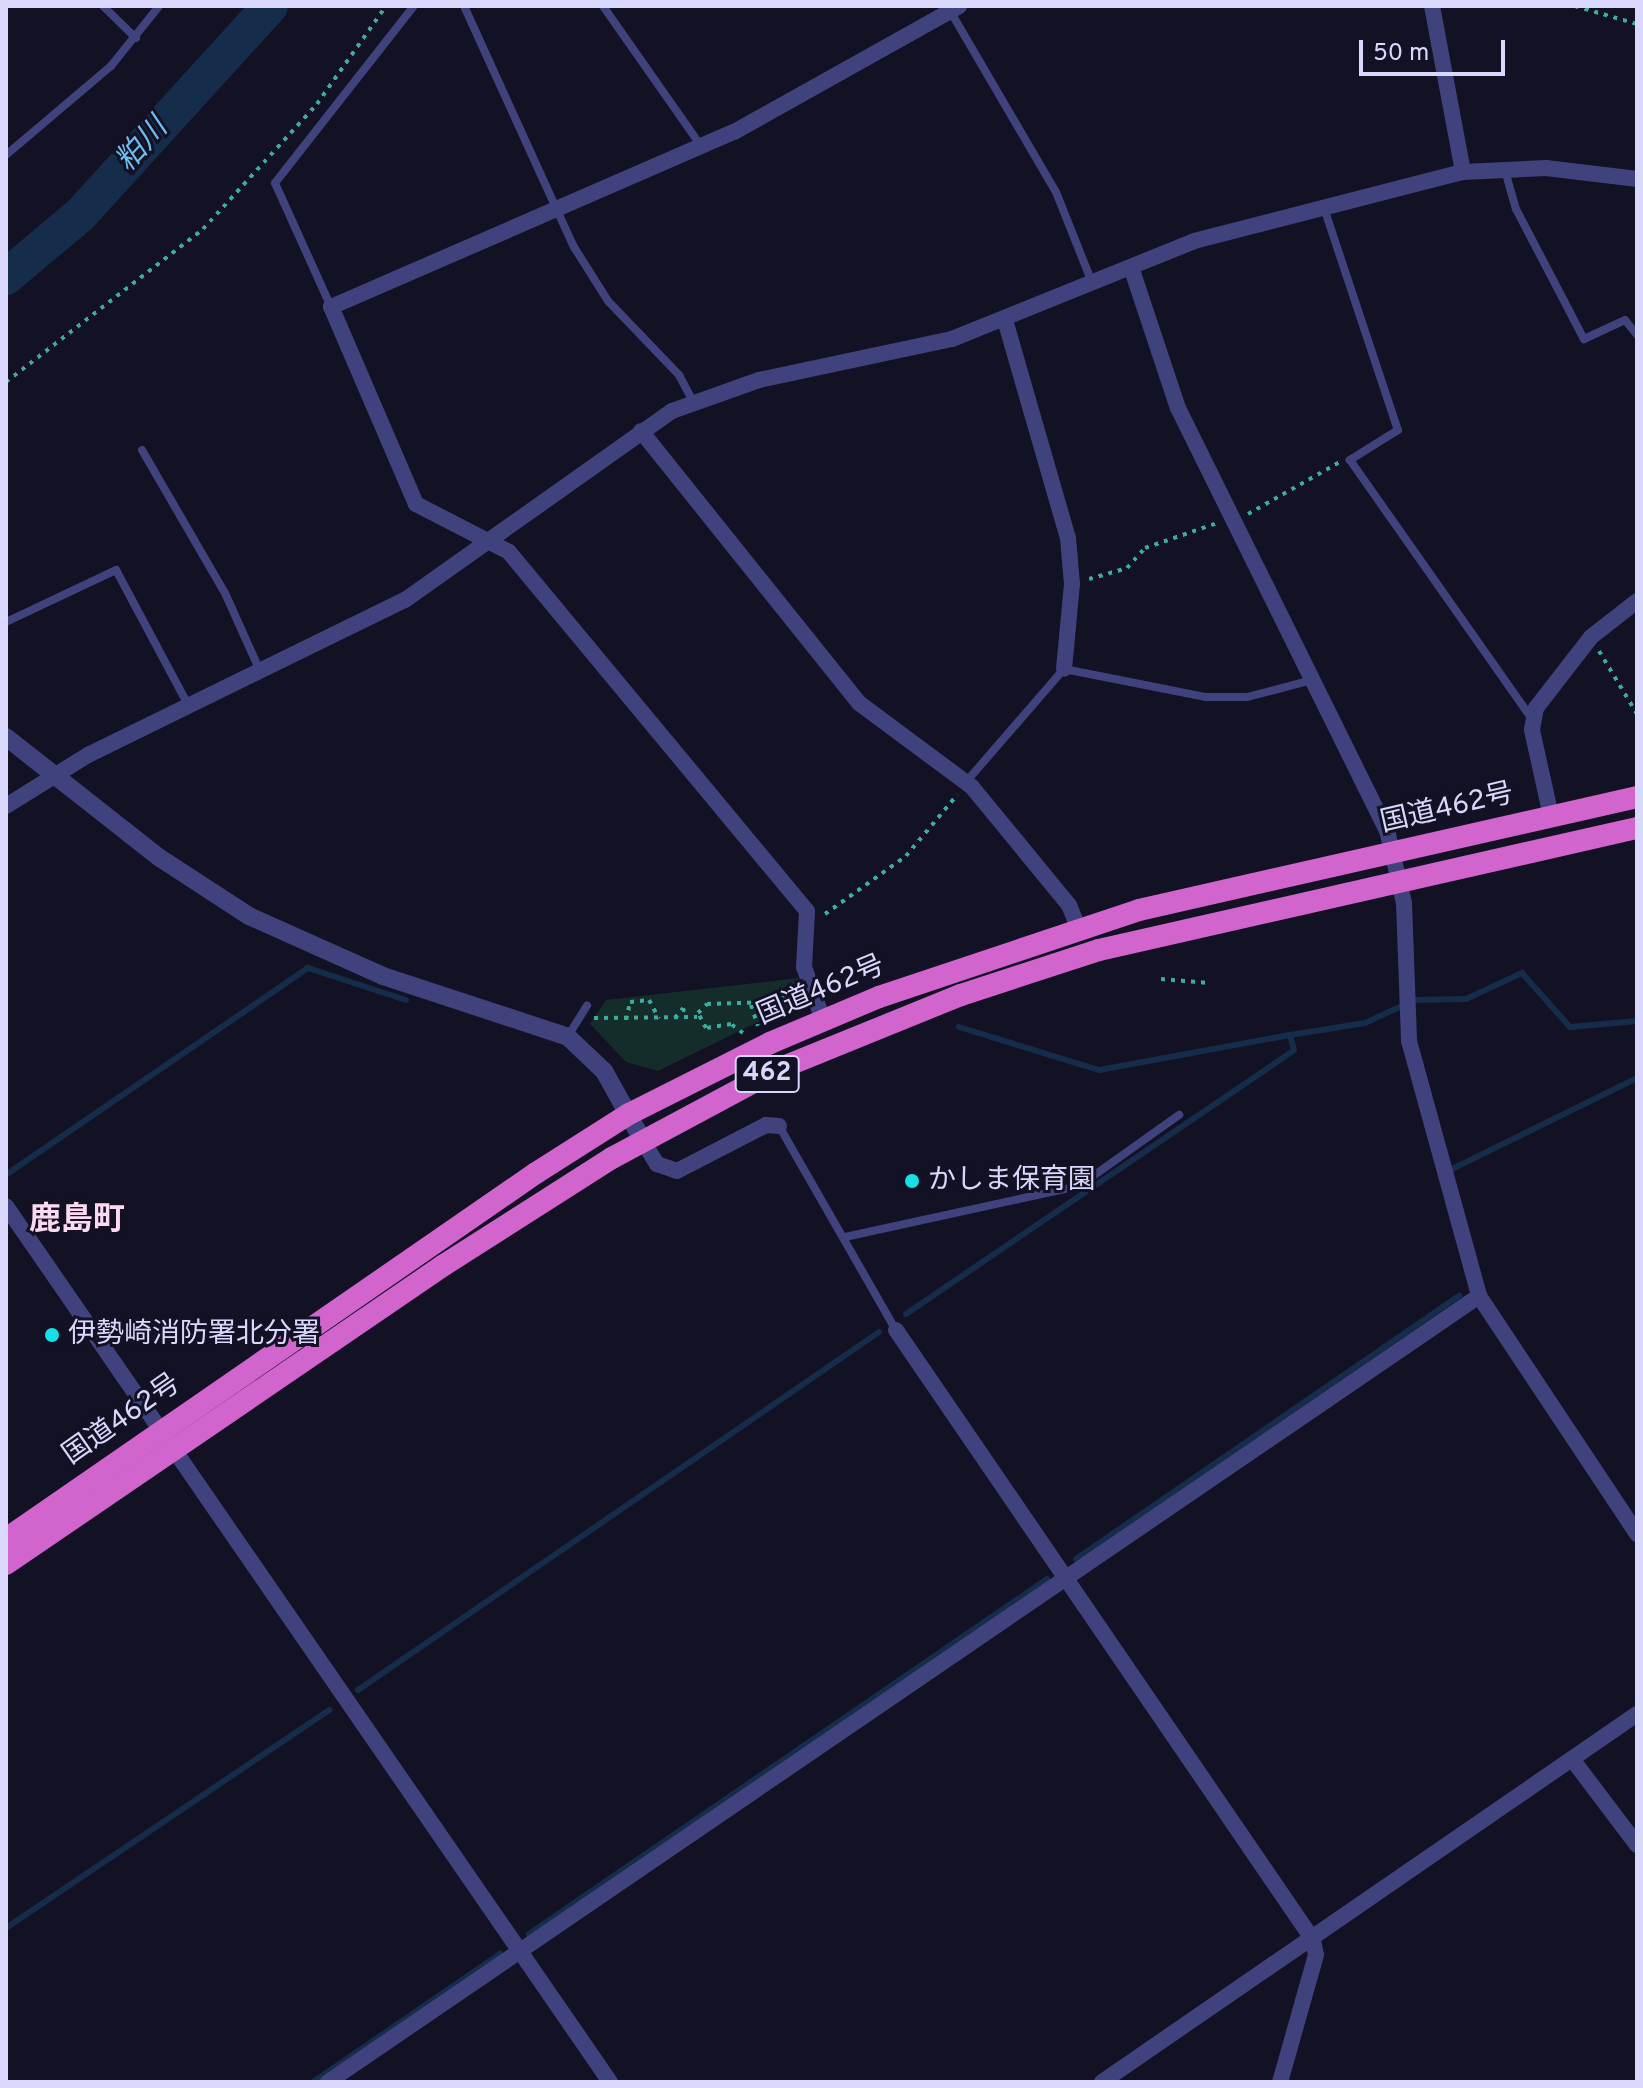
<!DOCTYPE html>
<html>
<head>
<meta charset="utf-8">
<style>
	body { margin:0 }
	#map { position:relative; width:1643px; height:2088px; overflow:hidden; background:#131124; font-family:Overpass,"Noto Sans JP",sans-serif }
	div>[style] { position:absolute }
	.green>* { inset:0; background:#142d2b }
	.stream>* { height:6px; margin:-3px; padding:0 3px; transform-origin:3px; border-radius:3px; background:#152c4a }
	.river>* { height:36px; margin:-18px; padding:0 18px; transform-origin:18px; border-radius:18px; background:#152c4a }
	.path>* { height:4px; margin-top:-2px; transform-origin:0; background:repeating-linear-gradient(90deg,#3bac9e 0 4px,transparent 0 10px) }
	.service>* { height:8px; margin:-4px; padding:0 4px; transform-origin:4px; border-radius:4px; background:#40427e }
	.minor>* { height:16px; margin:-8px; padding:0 8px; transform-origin:8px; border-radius:8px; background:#40427e }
	.tertiary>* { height:18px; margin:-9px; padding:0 9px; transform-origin:9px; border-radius:9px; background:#40427e }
	.trunk>* { height:22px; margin:-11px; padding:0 11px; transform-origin:11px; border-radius:11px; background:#d264ce }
	.dots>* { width:22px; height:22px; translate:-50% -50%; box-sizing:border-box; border:4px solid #131124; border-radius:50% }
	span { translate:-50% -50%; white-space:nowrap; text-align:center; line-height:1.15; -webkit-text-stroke:6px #131124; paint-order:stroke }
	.shield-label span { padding:2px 6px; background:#131124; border:2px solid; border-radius:6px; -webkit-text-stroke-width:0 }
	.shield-label { font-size:26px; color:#d9d7fb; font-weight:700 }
	.street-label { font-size:28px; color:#d9d7fb }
	.poi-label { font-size:28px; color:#d9d7fb }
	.left { translate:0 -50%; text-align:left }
	.water-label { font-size:30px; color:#6fbdf1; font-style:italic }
	.quarter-label { font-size:32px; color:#fbd9f1; font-weight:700 }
	.frame { position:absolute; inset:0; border:8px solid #d9d7fb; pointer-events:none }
	.scale { position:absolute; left:1359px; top:40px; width:146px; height:36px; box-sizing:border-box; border:4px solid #d9d7fb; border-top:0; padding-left:10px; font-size:24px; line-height:28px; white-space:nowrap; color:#d9d7fb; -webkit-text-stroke:6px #131124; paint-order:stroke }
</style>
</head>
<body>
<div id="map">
	<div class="green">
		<i style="clip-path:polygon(799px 978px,803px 1000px,658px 1071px,626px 1062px,590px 1024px,606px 1000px)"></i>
	</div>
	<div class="stream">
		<i style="left:1414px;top:1000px;width:52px;rotate:-1.1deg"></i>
		<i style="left:1466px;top:999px;width:62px;rotate:-24.9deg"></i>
		<i style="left:1522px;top:973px;width:72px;rotate:48.4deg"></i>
		<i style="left:1570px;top:1027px;width:67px;rotate:-5.1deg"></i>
		<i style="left:959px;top:1027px;width:146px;rotate:17.1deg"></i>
		<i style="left:1099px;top:1070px;width:194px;rotate:-10.4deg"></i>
		<i style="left:1448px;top:1171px;width:211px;rotate:-26.2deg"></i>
		<i style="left:7px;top:1174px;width:365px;rotate:-34.4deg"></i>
		<i style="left:308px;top:968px;width:103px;rotate:18.1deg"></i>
		<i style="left:906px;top:1314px;width:469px;rotate:-34.2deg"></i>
		<i style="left:1294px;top:1050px;width:16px;rotate:-105deg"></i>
		<i style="left:1290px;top:1035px;width:76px;rotate:-9.1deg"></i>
		<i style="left:1365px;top:1023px;width:38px;rotate:-25deg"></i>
		<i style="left:1076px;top:1559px;width:465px;rotate:-34.5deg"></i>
		<i style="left:358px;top:1690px;width:632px;rotate:-34.49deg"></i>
		<i style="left:6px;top:1928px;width:390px;rotate:-34deg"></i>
		<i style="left:529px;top:1934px;width:628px;rotate:-34.42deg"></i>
		<i style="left:313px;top:2082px;width:227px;rotate:-34.4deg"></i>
	</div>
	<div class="river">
		<i style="left:6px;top:277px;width:97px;rotate:-40deg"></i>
		<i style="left:80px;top:215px;width:282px;rotate:-47.7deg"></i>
	</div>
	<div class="path">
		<i style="left:1575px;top:6px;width:65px;rotate:16.2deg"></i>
		<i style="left:6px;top:382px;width:249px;rotate:-37.8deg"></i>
		<i style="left:203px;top:229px;width:169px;rotate:-47.6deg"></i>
		<i style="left:317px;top:104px;width:120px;rotate:-54.9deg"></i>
		<i style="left:1248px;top:514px;width:106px;rotate:-29.5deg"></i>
		<i style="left:1089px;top:579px;width:40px;rotate:-16deg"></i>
		<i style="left:1127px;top:568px;width:27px;rotate:-48deg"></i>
		<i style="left:1145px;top:548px;width:76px;rotate:-19.1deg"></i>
		<i style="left:1599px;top:651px;width:74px;rotate:58.9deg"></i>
		<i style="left:825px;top:914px;width:100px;rotate:-35.6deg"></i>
		<i style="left:906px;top:856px;width:80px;rotate:-50.1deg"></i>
		<i style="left:1161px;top:979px;width:48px;rotate:4.8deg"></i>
		<i style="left:751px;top:1005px;width:22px;rotate:72deg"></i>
		<i style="left:594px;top:1018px;width:103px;rotate:-0.6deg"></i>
		<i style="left:675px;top:1018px;width:13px;rotate:-51deg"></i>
		<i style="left:683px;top:1008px;width:10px;rotate:73deg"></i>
		<i style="left:626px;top:1020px;width:18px;rotate:-77deg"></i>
		<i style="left:630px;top:1002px;width:19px;rotate:-6deg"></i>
		<i style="left:649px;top:1000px;width:21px;rotate:62deg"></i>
		<i style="left:743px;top:1033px;width:15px;rotate:-143deg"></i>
		<i style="left:731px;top:1024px;width:25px;rotate:171deg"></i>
		<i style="left:706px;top:1028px;width:17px;rotate:-118deg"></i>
		<i style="left:698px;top:1013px;width:13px;rotate:-45deg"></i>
		<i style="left:707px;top:1004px;width:67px;rotate:-1.7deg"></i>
		<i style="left:774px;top:1002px;width:24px;rotate:-28deg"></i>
	</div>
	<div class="service">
		<i style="left:103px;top:6px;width:46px;rotate:44.1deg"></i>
		<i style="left:464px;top:6px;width:265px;rotate:65.5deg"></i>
		<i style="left:574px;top:247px;width:64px;rotate:57.8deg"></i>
		<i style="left:608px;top:301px;width:103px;rotate:46.2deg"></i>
		<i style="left:679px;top:375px;width:32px;rotate:62deg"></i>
		<i style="left:603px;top:6px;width:171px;rotate:55deg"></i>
		<i style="left:949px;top:9px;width:212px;rotate:59.7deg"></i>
		<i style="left:1056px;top:192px;width:95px;rotate:68.3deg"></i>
		<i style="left:6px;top:155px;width:138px;rotate:-40.3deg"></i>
		<i style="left:111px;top:66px;width:77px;rotate:-51.3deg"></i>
		<i style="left:1504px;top:167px;width:44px;rotate:74.1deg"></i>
		<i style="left:1516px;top:209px;width:147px;rotate:62.4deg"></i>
		<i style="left:1584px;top:339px;width:45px;rotate:-24.9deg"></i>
		<i style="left:1625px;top:320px;width:19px;rotate:51deg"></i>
		<i style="left:1324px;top:208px;width:234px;rotate:71.6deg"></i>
		<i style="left:1398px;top:430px;width:57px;rotate:148deg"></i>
		<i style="left:1350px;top:460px;width:317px;rotate:54.9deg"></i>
		<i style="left:331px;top:307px;width:136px;rotate:-114.3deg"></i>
		<i style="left:275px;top:183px;width:225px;rotate:-51.9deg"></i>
		<i style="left:142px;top:450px;width:165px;rotate:59.9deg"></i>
		<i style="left:225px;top:593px;width:88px;rotate:65.8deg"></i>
		<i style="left:6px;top:622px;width:122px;rotate:-25.3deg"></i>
		<i style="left:116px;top:570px;width:155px;rotate:61.9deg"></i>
		<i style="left:966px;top:782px;width:150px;rotate:-49.1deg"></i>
		<i style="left:1064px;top:669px;width:145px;rotate:11.2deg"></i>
		<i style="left:1206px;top:697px;width:41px"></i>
		<i style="left:1247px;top:697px;width:64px;rotate:-14.5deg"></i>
		<i style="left:568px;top:1036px;width:36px;rotate:-58deg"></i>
		<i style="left:779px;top:1126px;width:235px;rotate:60.2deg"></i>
		<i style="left:845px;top:1237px;width:239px;rotate:-12.3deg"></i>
		<i style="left:1079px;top:1186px;width:123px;rotate:-35.4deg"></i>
	</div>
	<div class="minor">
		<i style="left:1432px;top:6px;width:169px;rotate:79.4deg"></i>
		<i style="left:1131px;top:267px;width:149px;rotate:71.6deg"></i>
		<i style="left:1178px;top:408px;width:471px;rotate:63.7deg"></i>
		<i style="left:1387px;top:830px;width:75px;rotate:76.9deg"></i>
		<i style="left:1404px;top:903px;width:138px;rotate:87.9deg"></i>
		<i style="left:1409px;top:1041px;width:264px;rotate:74.6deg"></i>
		<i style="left:1479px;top:1296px;width:286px;rotate:56.4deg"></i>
		<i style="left:1005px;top:320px;width:227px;rotate:73.9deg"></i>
		<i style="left:1068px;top:538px;width:46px;rotate:85deg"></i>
		<i style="left:1072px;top:584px;width:85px;rotate:95.4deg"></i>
		<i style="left:641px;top:431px;width:349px;rotate:51.3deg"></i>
		<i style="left:859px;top:703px;width:141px;rotate:36.6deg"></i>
		<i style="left:972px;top:787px;width:153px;rotate:50.6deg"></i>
		<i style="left:1069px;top:905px;width:27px;rotate:68deg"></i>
		<i style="left:6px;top:806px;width:97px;rotate:-31.9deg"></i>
		<i style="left:88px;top:755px;width:353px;rotate:-26.1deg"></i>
		<i style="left:405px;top:600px;width:327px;rotate:-35.3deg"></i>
		<i style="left:672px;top:411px;width:92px;rotate:-19.6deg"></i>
		<i style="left:759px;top:380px;width:197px;rotate:-12deg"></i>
		<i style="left:952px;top:339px;width:261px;rotate:-22deg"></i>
		<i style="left:1194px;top:241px;width:278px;rotate:-14.4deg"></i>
		<i style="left:1463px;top:172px;width:83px;rotate:-2.8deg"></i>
		<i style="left:1546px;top:168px;width:92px;rotate:6.9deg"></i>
		<i style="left:1551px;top:816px;width:88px;rotate:-102.5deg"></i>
		<i style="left:1532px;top:730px;width:22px;rotate:-80deg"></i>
		<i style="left:1536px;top:708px;width:90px;rotate:-52.2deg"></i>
		<i style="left:1591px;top:637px;width:58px;rotate:-38deg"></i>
		<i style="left:823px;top:1020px;width:56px;rotate:-109.7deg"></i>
		<i style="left:804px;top:967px;width:56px;rotate:-86.9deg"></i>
		<i style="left:807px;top:911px;width:467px;rotate:-129.7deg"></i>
		<i style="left:509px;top:552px;width:105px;rotate:-152.7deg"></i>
		<i style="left:416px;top:504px;width:215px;rotate:-113.3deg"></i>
		<i style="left:331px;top:307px;width:439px;rotate:-23.5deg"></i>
		<i style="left:734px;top:132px;width:258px;rotate:-29.2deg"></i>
		<i style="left:643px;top:1141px;width:27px;rotate:59deg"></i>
		<i style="left:657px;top:1164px;width:21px;rotate:19deg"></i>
		<i style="left:677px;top:1171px;width:100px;rotate:-27.3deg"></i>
		<i style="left:766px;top:1125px;width:13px;rotate:4deg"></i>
		<i style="left:6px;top:1206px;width:1064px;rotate:55.41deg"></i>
		<i style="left:896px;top:1330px;width:739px;rotate:55.64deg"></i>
		<i style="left:1313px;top:1940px;width:15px;rotate:79deg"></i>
		<i style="left:1316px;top:1955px;width:132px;rotate:105.8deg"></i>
		<i style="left:1572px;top:1759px;width:108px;rotate:52.9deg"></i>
		<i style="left:328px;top:2082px;width:1394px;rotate:-34.33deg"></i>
		<i style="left:1102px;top:2082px;width:649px;rotate:-34.52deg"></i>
	</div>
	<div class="tertiary">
		<i style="left:6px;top:737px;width:196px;rotate:38.2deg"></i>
		<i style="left:160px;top:858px;width:106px;rotate:33.1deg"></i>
		<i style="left:249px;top:916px;width:147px;rotate:24.1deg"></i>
		<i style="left:383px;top:976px;width:195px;rotate:18.2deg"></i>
		<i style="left:568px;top:1037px;width:50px;rotate:43.4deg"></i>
		<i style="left:604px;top:1071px;width:80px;rotate:60.9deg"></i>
	</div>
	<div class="trunk">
		<i style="left:6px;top:1539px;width:644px;rotate:-34.63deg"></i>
		<i style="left:536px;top:1173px;width:110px;rotate:-32.4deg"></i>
		<i style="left:629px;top:1114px;width:158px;rotate:-26.7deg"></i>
		<i style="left:770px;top:1043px;width:118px;rotate:-22.9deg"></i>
		<i style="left:879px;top:997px;width:274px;rotate:-18.5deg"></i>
		<i style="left:1139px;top:910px;width:511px;rotate:-12.78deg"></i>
		<i style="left:6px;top:1564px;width:530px;rotate:-34.32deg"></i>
		<i style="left:444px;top:1265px;width:199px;rotate:-32.5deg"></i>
		<i style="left:612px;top:1158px;width:186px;rotate:-28.2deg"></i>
		<i style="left:776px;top:1070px;width:200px;rotate:-22.1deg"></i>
		<i style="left:961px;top:995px;width:145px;rotate:-18.1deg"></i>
		<i style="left:1099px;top:950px;width:552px;rotate:-12.78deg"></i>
	</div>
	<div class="dots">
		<i style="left:912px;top:1181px;background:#16dfe8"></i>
		<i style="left:52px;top:1335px;background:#16dfe8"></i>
	</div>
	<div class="shield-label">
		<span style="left:767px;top:1074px">462</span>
	</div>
	<div class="street-label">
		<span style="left:1447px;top:809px;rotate:-13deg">国道462号</span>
		<span style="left:821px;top:991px;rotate:-23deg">国道462号</span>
		<span style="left:122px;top:1420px;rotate:-35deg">国道462号</span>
	</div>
	<div class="poi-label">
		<span class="left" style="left:928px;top:1181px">かしま保育園</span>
		<span class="left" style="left:68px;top:1335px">伊勢崎消防署北分署</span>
	</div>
	<div class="water-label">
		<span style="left:143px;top:146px;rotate:-48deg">粕川</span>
	</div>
	<div class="quarter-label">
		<span style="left:77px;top:1221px">鹿島町</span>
	</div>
	<div class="frame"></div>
	<div class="scale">50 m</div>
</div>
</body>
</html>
